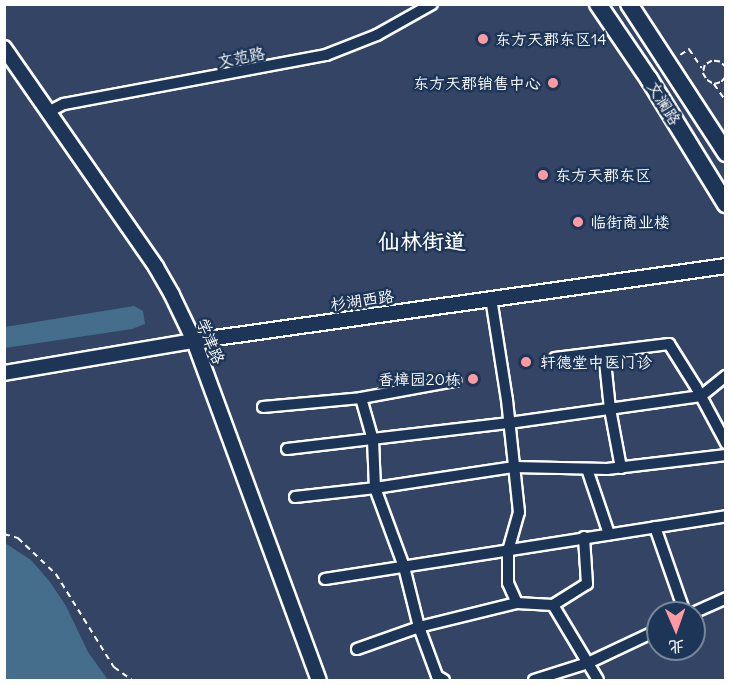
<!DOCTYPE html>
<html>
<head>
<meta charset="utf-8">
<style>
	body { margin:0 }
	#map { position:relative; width:730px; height:685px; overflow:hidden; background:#344465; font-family:Delius,"LXGW WenKai TC",sans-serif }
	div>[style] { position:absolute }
	.water>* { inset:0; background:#446e8c }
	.path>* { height:1.5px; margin-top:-0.75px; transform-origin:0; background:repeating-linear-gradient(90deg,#fff 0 6px,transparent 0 10.5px) }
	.roads { filter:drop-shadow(2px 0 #fff) drop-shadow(-2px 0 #fff) drop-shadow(0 2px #fff) drop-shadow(0 -2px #fff) }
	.minor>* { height:10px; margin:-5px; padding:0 5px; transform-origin:5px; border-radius:5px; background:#1d3557 }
	.tertiary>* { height:14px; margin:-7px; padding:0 7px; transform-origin:7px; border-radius:7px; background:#1d3557 }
	.secondary>* { height:16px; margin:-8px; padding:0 8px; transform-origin:8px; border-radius:8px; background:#1d3557 }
	.dots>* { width:16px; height:16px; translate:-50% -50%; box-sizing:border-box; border:3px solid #1d3557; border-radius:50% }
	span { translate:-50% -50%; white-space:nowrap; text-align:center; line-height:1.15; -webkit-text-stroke:5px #1d3557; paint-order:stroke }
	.poi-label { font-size:16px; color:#fff }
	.left { translate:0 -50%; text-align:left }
	.right { translate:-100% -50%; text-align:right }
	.street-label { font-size:16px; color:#fff }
	.district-label { font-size:22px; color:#fff; font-weight:700 }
	.frame { position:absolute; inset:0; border:6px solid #fff; pointer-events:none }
	.north { position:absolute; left:646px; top:601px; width:60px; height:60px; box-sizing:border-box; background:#1d3557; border:2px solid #77869a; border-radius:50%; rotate:178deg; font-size:16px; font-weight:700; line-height:24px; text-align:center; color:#fff }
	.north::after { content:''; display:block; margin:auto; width:21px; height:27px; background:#ff9aa2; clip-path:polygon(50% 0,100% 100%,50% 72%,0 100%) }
</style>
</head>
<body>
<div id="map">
	<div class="water">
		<i style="clip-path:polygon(134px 306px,143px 311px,145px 324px,132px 329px,5px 348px,5px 327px)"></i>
		<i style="clip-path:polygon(5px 543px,31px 560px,50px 582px,66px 606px,88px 652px,108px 680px,5px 680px)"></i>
	</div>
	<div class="path">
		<i style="left:680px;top:55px;width:11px;rotate:-34deg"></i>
		<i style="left:689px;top:49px;width:23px;rotate:56deg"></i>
		<i style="left:726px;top:68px;width:8px;rotate:-135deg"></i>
		<i style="left:720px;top:62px;width:8px;rotate:-173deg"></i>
		<i style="left:712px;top:61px;width:8px;rotate:150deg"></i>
		<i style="left:705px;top:65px;width:8px;rotate:104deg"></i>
		<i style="left:703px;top:73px;width:8px;rotate:60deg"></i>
		<i style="left:707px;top:80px;width:8px;rotate:30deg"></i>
		<i style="left:714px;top:84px;width:7px;rotate:-16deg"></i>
		<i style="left:721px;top:82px;width:8px;rotate:-50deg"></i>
		<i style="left:714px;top:84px;width:21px;rotate:55deg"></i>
		<i style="left:4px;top:534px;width:15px;rotate:16deg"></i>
		<i style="left:18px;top:538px;width:52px;rotate:43.5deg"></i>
		<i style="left:56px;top:574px;width:110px;rotate:58.1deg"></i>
		<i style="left:114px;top:667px;width:22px;rotate:36deg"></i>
	</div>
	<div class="roads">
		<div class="minor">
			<i style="left:48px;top:112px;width:18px;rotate:-27deg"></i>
			<i style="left:64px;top:104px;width:267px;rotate:-10.6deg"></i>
			<i style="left:326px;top:55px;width:55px;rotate:-21.4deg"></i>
			<i style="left:377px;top:35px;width:63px;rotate:-29.4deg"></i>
			<i style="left:491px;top:298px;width:103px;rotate:81.1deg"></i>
			<i style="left:507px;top:400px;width:113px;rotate:83.9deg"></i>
			<i style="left:519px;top:512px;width:41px;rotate:105.8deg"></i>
			<i style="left:508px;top:551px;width:32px;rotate:90deg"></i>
			<i style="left:508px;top:583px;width:22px;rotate:66deg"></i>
			<i style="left:517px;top:603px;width:36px;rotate:3deg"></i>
			<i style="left:553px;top:605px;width:87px;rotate:59deg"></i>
			<i style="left:604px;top:352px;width:57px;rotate:84deg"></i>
			<i style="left:610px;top:409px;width:60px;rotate:79.4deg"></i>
			<i style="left:555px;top:358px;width:115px;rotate:-7deg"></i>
			<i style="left:669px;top:344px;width:51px;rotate:57.9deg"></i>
			<i style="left:696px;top:387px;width:64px;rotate:61.8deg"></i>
			<i style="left:361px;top:398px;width:44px;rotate:74.1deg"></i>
			<i style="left:373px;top:440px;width:48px;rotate:87.6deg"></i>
			<i style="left:375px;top:488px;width:84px;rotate:69.8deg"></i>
			<i style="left:404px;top:567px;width:62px;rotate:76deg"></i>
			<i style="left:419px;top:627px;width:52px;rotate:69.8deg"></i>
			<i style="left:437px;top:676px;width:8px;rotate:30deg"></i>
			<i style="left:263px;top:407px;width:98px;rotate:-5.2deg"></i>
			<i style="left:361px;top:398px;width:96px;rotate:-10.3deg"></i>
			<i style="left:287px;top:449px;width:224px;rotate:-6.7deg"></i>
			<i style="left:509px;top:423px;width:194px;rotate:-8deg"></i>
			<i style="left:701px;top:396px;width:32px;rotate:-39deg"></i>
			<i style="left:587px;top:469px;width:69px;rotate:71.3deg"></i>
			<i style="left:295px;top:497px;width:81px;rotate:-6.4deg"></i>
			<i style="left:375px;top:488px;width:141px;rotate:-8.6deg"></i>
			<i style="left:514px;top:467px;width:93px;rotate:1.2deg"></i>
			<i style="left:607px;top:469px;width:120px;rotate:-6.7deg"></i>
			<i style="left:655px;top:527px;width:91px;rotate:70.8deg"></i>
			<i style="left:325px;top:579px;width:406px;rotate:-8.9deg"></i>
			<i style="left:553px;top:605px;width:40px;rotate:-32deg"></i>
			<i style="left:587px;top:584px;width:47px;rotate:-93.7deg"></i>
			<i style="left:693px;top:613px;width:36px;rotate:-24deg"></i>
			<i style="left:357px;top:649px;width:66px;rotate:-19.5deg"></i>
			<i style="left:419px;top:627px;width:101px;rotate:-13.8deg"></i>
			<i style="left:534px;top:680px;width:57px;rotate:-17.5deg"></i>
			<i style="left:588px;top:663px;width:77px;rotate:-25.2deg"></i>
		</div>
		<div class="tertiary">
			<i style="left:4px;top:48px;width:267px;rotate:55.2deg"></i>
			<i style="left:156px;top:267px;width:32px;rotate:60deg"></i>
			<i style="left:172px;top:295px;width:51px;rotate:64.4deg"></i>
			<i style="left:194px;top:341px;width:361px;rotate:69.8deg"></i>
			<i style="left:4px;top:373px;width:193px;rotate:-9.6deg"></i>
			<i style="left:194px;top:341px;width:537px;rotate:-8.02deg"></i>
		</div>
		<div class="secondary">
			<i style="left:598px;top:4px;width:91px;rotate:55.8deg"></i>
			<i style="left:649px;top:79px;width:147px;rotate:58.4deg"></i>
			<i style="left:629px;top:4px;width:178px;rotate:56.9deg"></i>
		</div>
	</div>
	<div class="dots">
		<i style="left:483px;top:39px;background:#ff9aa2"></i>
		<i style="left:553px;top:83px;background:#ff9aa2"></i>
		<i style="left:543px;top:175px;background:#ff9aa2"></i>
		<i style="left:578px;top:222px;background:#ff9aa2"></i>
		<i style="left:526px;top:362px;background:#ff9aa2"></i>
		<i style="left:473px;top:379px;background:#ff9aa2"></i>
	</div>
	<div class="poi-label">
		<span class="left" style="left:495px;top:39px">东方天郡东区14</span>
		<span class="right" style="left:541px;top:83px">东方天郡销售中心</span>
		<span class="left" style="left:555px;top:175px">东方天郡东区</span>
		<span class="left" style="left:590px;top:222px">临街商业楼</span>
		<span class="left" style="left:540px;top:362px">轩德堂中医门诊</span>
		<span class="right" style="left:461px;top:379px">香樟园20栋</span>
	</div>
	<div class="street-label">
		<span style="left:241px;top:57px;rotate:-11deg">文范路</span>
		<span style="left:664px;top:103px;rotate:58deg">文澜路</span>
		<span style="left:362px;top:300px;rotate:-8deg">杉湖西路</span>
		<span style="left:211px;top:341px;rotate:68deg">学津路</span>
	</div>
	<div class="district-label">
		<span style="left:422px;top:242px">仙林街道</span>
	</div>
	<div class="frame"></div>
	<div class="north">北</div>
</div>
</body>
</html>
